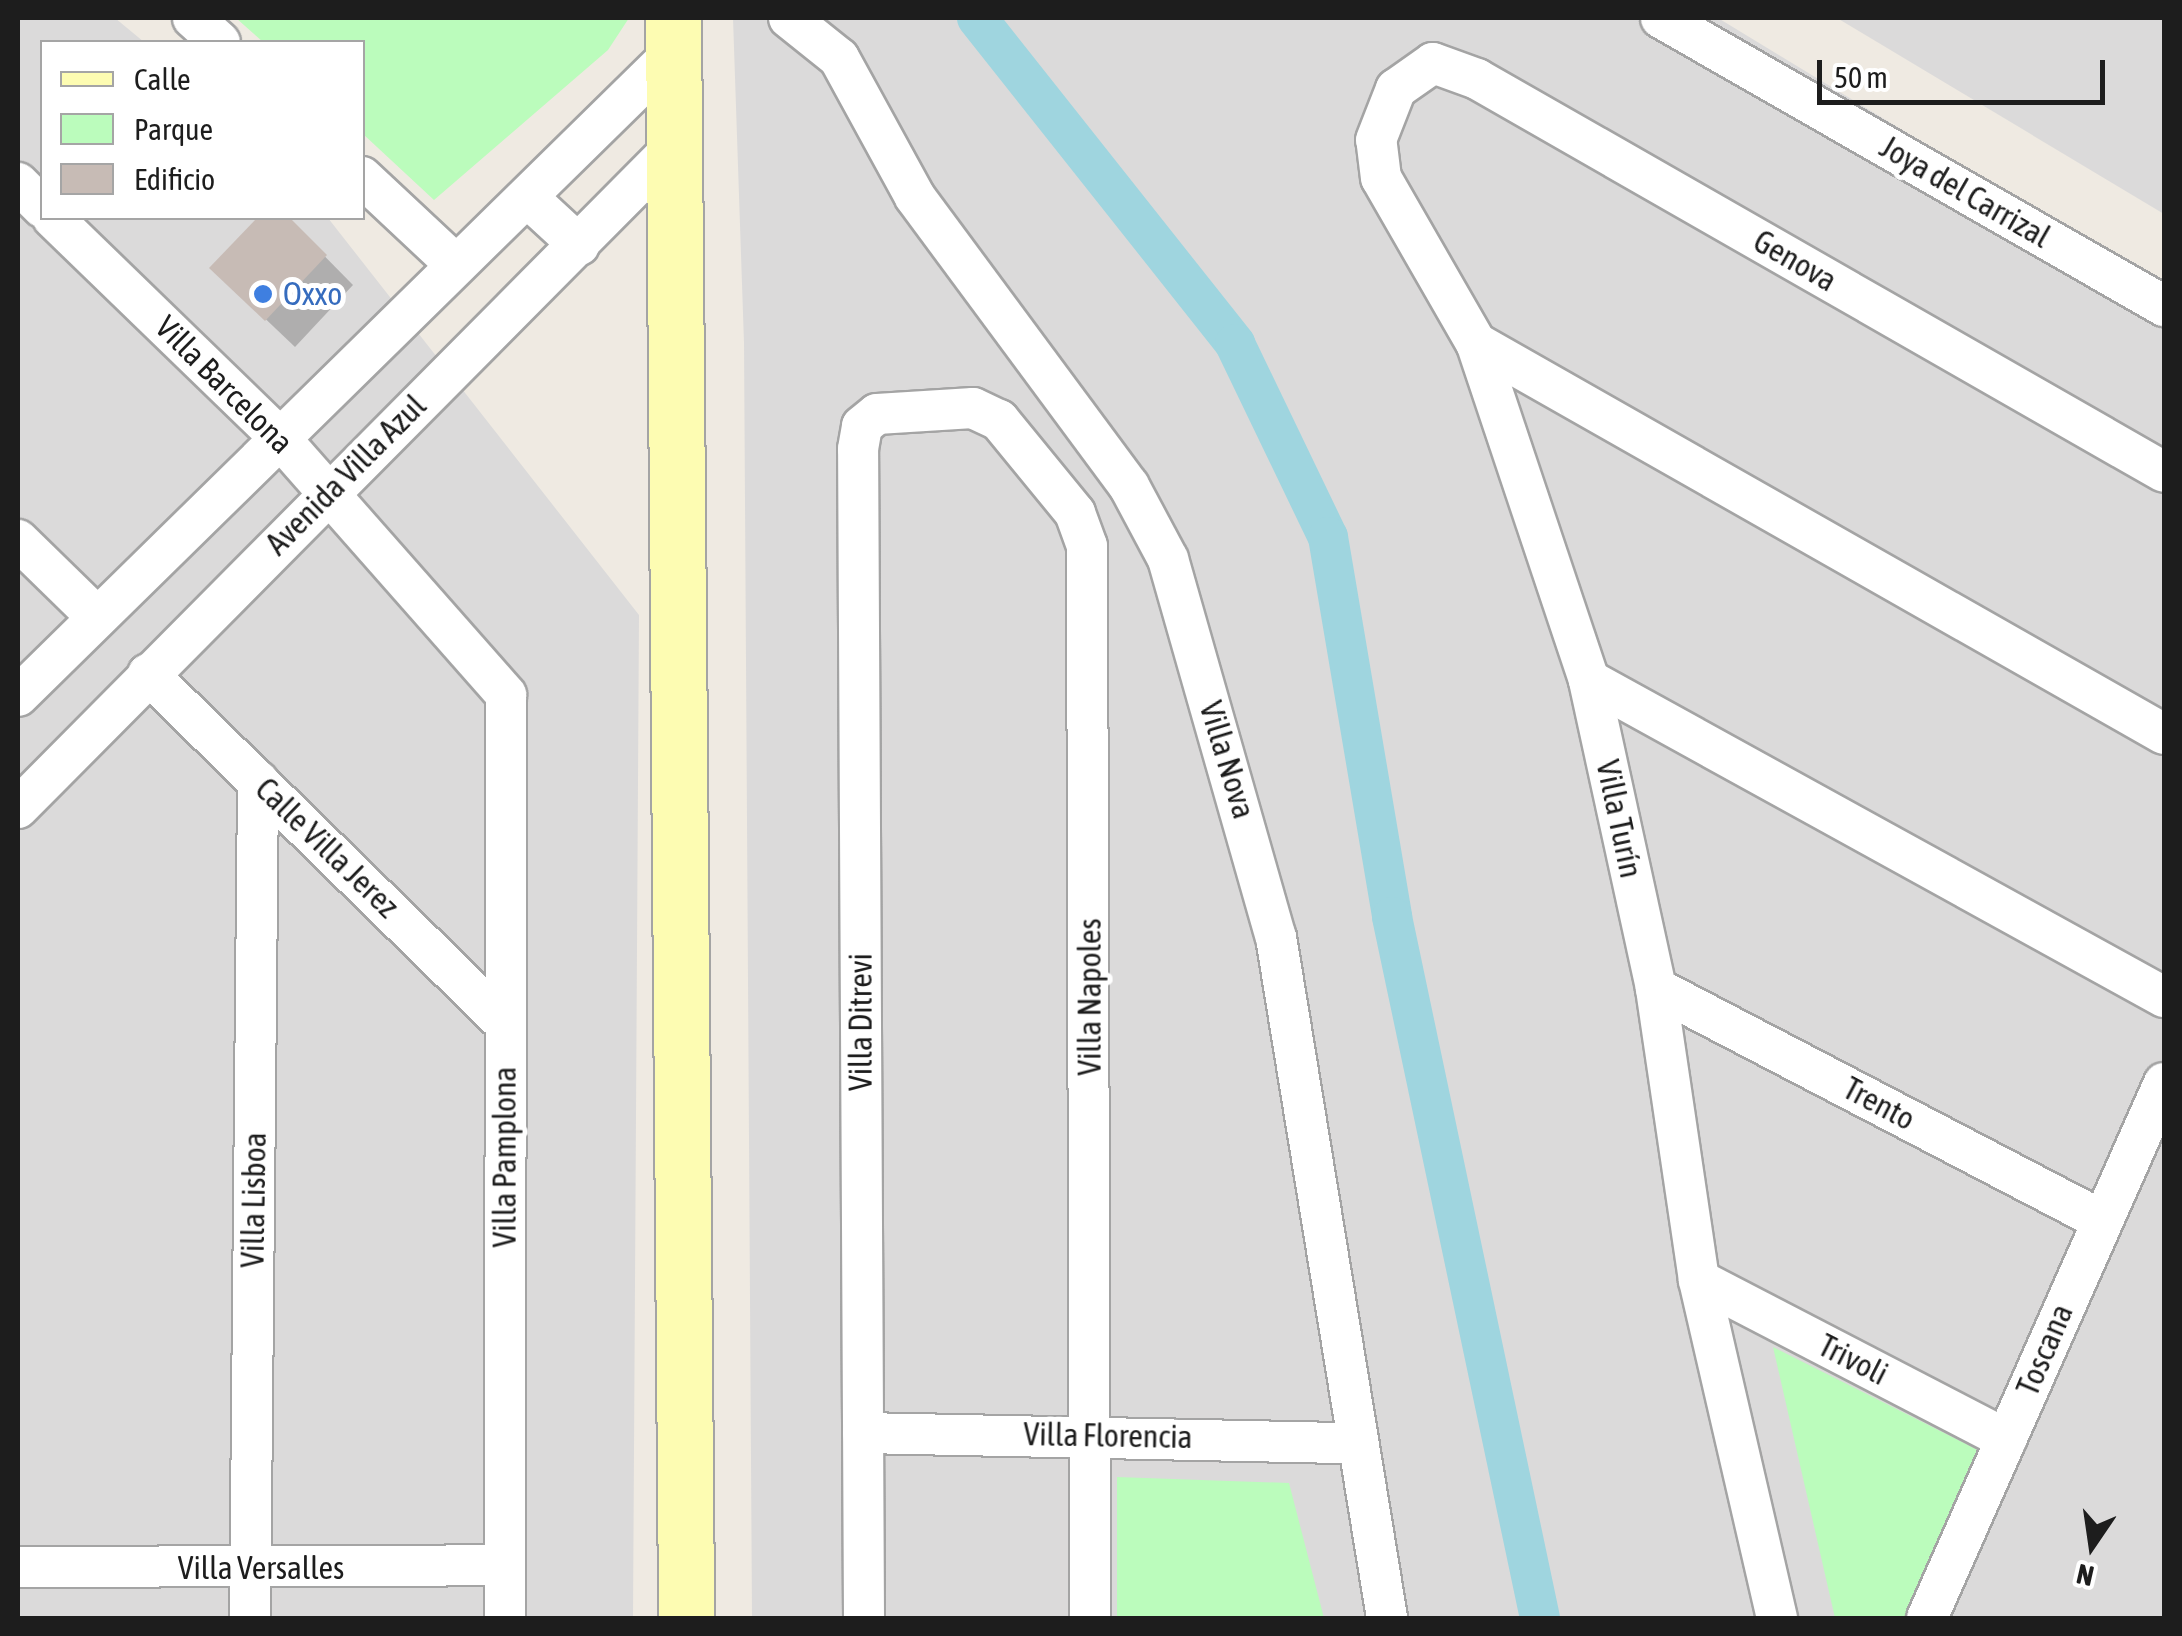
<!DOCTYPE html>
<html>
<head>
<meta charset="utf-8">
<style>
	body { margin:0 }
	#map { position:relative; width:2182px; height:1636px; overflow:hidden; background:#efeae2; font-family:"Asap Condensed",sans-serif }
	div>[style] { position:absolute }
	.residential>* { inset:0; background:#dbdada }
	.park>* { inset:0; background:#bbfcbc }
	.shadow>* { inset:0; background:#0003 }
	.canal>* { height:40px; margin:-20px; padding:0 20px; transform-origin:20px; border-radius:20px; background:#9fd5df }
	.building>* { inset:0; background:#c7bbb5 }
	.roads { filter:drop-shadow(2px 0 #a4a4a4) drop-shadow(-2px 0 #a4a4a4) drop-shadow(0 2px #a4a4a4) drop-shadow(0 -2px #a4a4a4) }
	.street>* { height:40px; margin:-20px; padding:0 20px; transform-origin:20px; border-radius:20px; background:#fff }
	.secondary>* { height:55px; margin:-27.5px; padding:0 27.5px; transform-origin:27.5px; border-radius:27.5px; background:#fdfcb2 }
	.dots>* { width:28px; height:28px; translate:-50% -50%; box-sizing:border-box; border:5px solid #fff; border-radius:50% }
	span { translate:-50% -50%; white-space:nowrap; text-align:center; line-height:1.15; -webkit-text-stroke:10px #fff; paint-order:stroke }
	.street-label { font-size:32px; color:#1d1d1d }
	.shop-label { font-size:32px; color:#366cbe }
	.left { translate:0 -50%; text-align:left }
	.frame { position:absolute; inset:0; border:20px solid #1d1d1d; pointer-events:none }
	.legend { position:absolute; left:40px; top:40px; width:325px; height:180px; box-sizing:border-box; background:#fff; border:2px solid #a5a5a5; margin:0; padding:12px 18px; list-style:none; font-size:30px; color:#1d1d1d }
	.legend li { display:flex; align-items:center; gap:20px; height:50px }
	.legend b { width:50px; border:2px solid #a5a5a5 }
	.north { position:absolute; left:2042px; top:1496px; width:100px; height:100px; -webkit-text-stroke:8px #fff; paint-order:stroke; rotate:193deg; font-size:28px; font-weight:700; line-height:40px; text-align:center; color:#1d1d1d }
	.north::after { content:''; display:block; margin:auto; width:35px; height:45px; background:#1d1d1d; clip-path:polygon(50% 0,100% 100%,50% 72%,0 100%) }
	.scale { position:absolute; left:1817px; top:60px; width:288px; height:45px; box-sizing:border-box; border:5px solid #1d1d1d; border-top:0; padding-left:12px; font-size:30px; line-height:35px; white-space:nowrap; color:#1d1d1d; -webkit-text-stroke:8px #fff; paint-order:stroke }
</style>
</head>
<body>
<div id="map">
	<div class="residential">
		<i style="clip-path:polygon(18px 18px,115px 18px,144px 42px,42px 42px,42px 218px,328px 218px,639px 615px,633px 1618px,18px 1618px)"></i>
		<i style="clip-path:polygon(733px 18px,1718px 18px,2164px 289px,2164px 1618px,752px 1618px,744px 343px)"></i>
		<i style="clip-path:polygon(1837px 18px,2164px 18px,2164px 214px)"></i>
	</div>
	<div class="park">
		<i style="clip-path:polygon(236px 18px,629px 18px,608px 50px,434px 200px,363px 134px,362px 42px,263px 42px)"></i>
		<i style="clip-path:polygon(1773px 1347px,1980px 1451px,1907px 1618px,1835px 1618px)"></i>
		<i style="clip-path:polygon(1117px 1477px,1289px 1483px,1324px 1618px,1117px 1618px)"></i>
	</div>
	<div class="shadow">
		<i style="clip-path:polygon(261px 218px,287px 218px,353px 285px,295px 347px,212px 268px)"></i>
	</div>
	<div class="canal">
		<i style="left:977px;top:18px;width:416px;rotate:51.6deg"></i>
		<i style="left:1235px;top:344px;width:214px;rotate:64.3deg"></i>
		<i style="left:1328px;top:537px;width:385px;rotate:80.4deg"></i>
		<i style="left:1392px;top:917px;width:716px;rotate:78.08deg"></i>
	</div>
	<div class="building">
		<i style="clip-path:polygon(257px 218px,290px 218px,327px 255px,265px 321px,209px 268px)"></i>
	</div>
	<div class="roads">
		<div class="street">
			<i style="left:193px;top:18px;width:36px;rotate:42deg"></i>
			<i style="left:789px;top:18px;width:64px;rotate:38.7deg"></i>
			<i style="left:839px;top:58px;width:158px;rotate:61.3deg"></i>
			<i style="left:915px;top:197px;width:360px;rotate:53.5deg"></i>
			<i style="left:1129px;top:486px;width:83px;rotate:61.9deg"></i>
			<i style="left:1168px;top:559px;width:393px;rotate:74.1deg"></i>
			<i style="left:1276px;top:937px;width:690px;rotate:80.74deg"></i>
			<i style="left:1661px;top:18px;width:580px;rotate:29.79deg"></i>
			<i style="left:362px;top:177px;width:126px;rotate:43.1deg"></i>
			<i style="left:18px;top:183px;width:34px;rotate:45deg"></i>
			<i style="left:527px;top:197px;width:71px;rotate:42.7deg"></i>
			<i style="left:53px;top:218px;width:313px;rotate:44.1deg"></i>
			<i style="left:278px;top:436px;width:345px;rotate:48.6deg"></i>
			<i style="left:506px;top:695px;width:923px;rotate:90.06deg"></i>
			<i style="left:1476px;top:343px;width:791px;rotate:29.61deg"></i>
			<i style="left:18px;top:540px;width:109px;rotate:44.3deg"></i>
			<i style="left:148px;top:674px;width:499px;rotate:44.4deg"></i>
			<i style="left:1589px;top:680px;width:657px;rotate:28.87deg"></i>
			<i style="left:18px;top:696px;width:919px;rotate:-44.47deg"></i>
			<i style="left:18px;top:808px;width:936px;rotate:-45.22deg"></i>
			<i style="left:1656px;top:988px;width:502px;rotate:27.54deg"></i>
			<i style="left:1699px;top:1280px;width:346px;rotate:27.4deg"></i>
			<i style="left:863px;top:1433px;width:490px;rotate:1.2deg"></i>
			<i style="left:18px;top:1567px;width:487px;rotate:-0.2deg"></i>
			<i style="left:250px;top:1618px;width:837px;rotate:-89.45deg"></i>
			<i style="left:864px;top:1618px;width:1169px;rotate:-90.29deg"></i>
			<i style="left:858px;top:449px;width:23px;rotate:-80deg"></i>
			<i style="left:862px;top:426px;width:19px;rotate:-39deg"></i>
			<i style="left:877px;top:414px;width:96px;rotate:-3.6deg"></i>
			<i style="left:973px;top:408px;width:29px;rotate:25deg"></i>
			<i style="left:999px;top:420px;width:120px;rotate:50.7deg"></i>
			<i style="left:1075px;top:513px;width:35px;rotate:70deg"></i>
			<i style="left:1087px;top:546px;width:1072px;rotate:89.84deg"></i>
			<i style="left:1777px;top:1618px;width:347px;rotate:-103deg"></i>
			<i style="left:1699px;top:1280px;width:295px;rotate:-98.4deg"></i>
			<i style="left:1656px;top:988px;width:315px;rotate:-102.3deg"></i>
			<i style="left:1589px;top:680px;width:355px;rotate:-108.5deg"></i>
			<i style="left:1476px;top:343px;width:190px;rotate:-119.9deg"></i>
			<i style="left:1381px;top:178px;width:38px;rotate:-97deg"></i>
			<i style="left:1376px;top:140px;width:55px;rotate:-68.6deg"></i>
			<i style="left:1396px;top:89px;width:45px;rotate:-35.1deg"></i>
			<i style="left:1433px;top:63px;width:47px;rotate:20deg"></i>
			<i style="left:1477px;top:79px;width:791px;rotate:29.77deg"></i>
			<i style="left:1927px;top:1618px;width:585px;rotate:-66.11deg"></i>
		</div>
		<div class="secondary">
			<i style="left:673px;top:18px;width:1600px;rotate:89.53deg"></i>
		</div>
	</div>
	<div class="dots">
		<i style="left:263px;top:294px;background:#3f7fe0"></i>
	</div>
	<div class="street-label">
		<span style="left:1965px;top:192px;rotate:30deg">Joya del Carrizal</span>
		<span style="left:1795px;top:261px;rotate:30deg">Genova</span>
		<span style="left:224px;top:385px;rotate:45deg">Villa Barcelona</span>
		<span style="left:346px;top:475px;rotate:-45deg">Avenida Villa Azul</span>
		<span style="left:1227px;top:760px;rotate:73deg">Villa Nova</span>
		<span style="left:1619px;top:819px;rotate:78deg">Villa Turín</span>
		<span style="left:327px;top:848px;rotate:44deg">Calle Villa Jerez</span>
		<span style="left:1090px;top:997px;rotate:-90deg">Villa Napoles</span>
		<span style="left:861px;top:1022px;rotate:-90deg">Villa Ditrevi</span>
		<span style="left:1879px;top:1104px;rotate:28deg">Trento</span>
		<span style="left:505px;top:1157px;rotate:-90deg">Villa Pamplona</span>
		<span style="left:254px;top:1200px;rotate:-89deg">Villa Lisboa</span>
		<span style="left:2045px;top:1350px;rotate:-67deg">Toscana</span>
		<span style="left:1853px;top:1360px;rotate:27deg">Trivoli</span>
		<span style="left:1108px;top:1436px;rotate:1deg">Villa Florencia</span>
		<span style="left:261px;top:1568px">Villa Versalles</span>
	</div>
	<div class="shop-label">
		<span class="left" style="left:283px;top:294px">Oxxo</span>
	</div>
	<div class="frame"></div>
	<ul class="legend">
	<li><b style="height:12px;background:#fdfcb2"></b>Calle</li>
	<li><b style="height:28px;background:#bbfcbc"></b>Parque</li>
	<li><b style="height:28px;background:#c7bbb5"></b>Edificio</li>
	</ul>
	<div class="north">N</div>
	<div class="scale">50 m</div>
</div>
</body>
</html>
